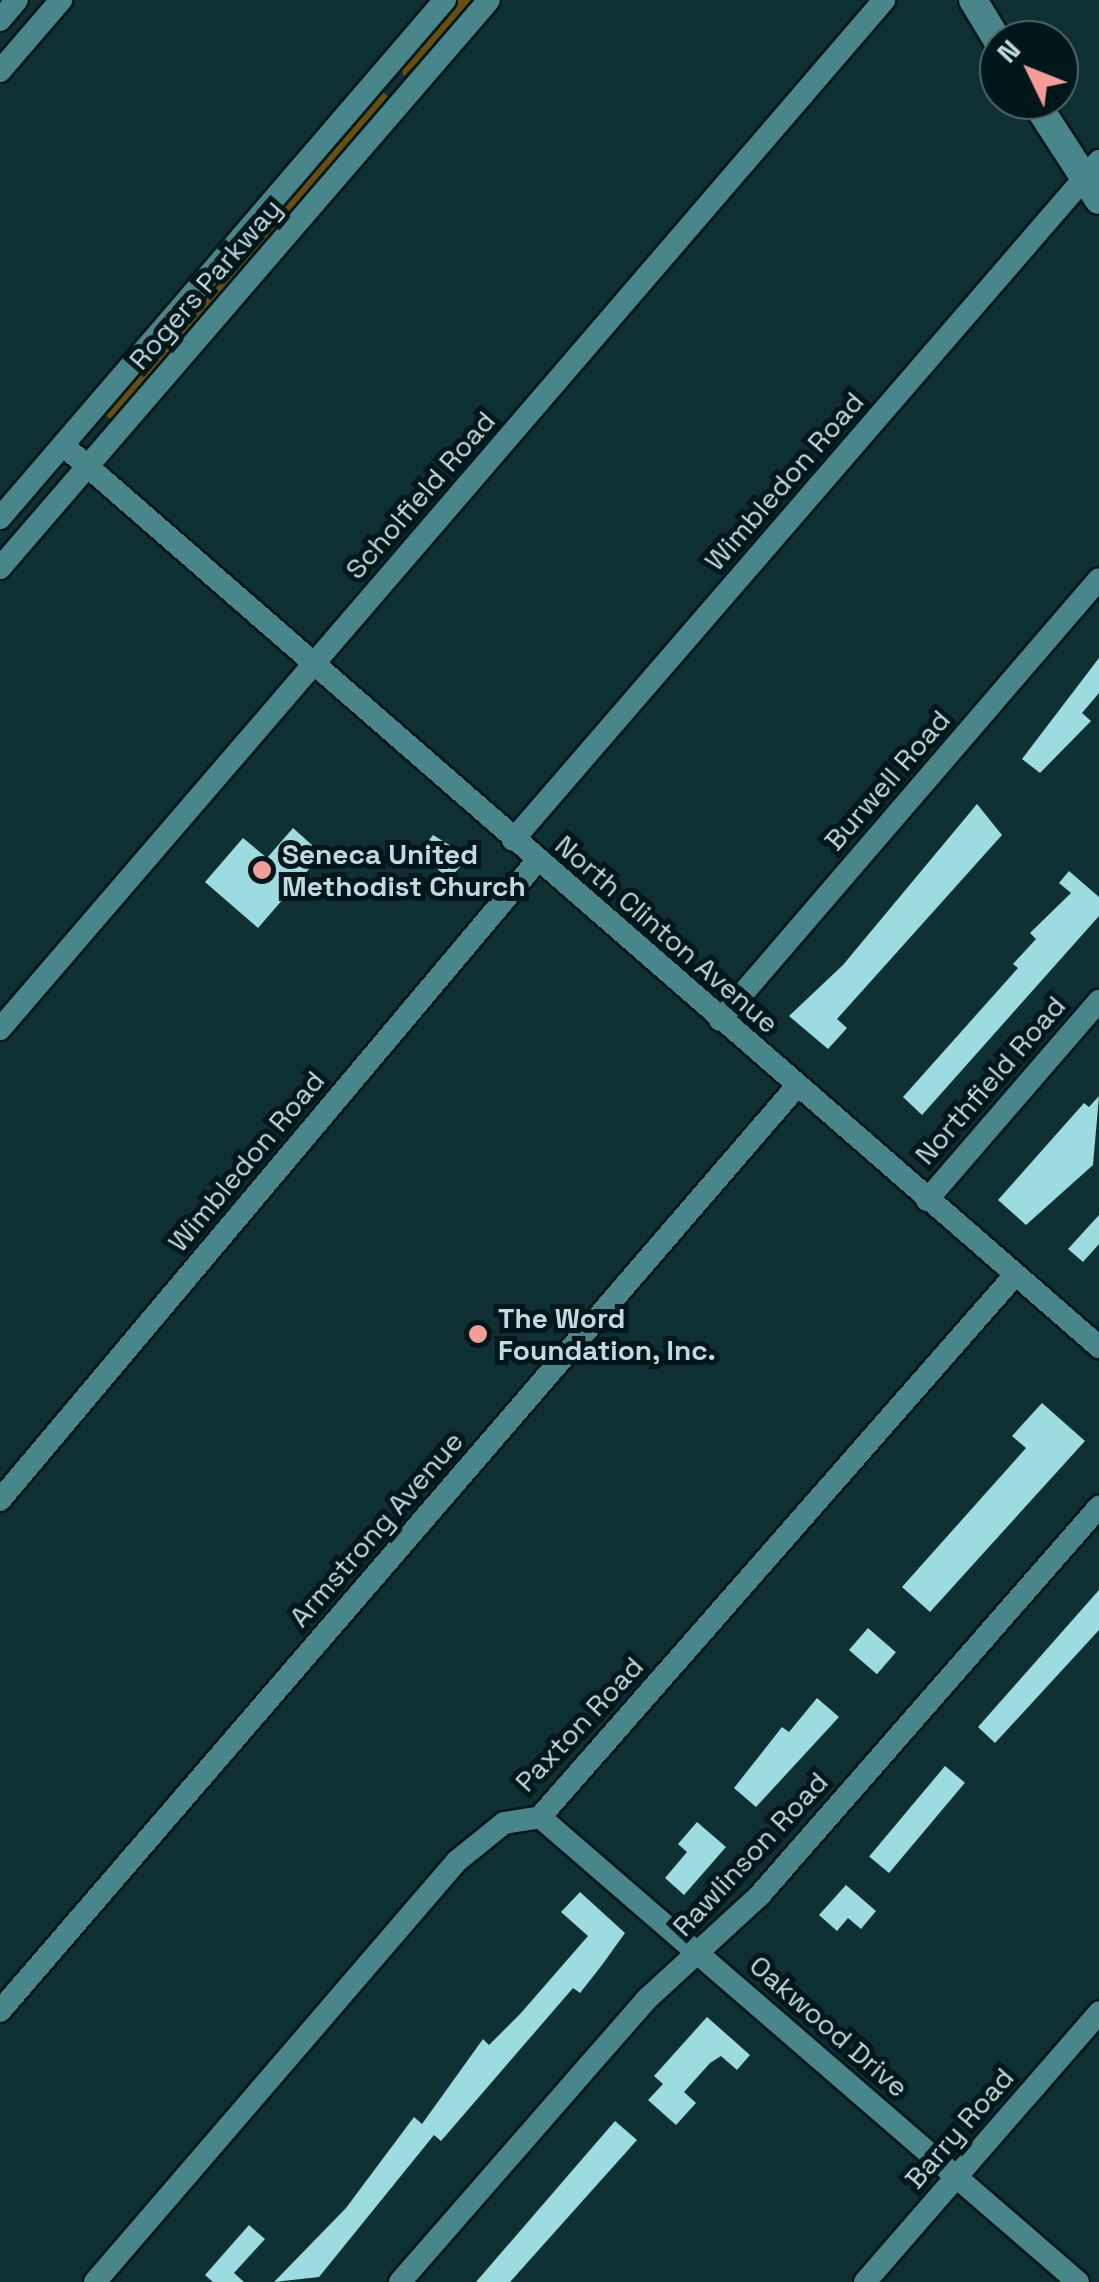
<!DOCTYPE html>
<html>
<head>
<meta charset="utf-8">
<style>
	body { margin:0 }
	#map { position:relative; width:1099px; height:2282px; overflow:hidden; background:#0f3033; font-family:"Space Grotesk",sans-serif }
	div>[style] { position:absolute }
	.green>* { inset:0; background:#6a4e10 }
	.building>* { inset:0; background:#9cdbe0; transform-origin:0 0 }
	.roads { filter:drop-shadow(2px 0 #041718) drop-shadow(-2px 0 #041718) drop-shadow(0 2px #041718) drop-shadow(0 -2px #041718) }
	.minor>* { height:22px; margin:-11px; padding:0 11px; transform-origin:11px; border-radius:11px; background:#48868b }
	.tertiary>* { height:28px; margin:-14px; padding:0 14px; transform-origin:14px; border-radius:14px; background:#48868b }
	.dots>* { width:28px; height:28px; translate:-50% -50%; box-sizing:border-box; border:5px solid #001719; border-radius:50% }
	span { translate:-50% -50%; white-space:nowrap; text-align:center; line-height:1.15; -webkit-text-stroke:10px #001719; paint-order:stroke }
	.street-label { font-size:28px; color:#bedcdf }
	.poi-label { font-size:28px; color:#bedcdf; font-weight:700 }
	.left { translate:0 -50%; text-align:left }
	.north { position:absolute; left:979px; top:20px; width:100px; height:100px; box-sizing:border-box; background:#001719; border:2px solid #4c6668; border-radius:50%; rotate:313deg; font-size:28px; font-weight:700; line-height:40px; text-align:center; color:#bedcdf }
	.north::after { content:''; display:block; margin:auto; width:35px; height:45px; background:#f59b98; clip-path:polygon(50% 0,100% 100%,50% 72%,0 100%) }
</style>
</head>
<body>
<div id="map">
	<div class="green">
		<i style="clip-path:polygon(457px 0,478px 0,404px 76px,400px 66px)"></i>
		<i style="clip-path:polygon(381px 91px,390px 98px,113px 420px,106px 416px)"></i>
	</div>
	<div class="building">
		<i style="clip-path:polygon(1099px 658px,1099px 693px,1082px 713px,1091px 721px,1040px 773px,1022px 759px)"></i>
		<i style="clip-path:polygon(977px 804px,1002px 835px,837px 1019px,847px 1028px,828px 1049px,789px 1016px,843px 965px)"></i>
		<i style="clip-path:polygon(293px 828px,322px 854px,258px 928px,205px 882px,243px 838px,267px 858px)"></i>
		<i style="clip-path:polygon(433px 835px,469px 857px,449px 879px,419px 853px)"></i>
		<i style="clip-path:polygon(1069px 871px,1099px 897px,1099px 916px,922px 1115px,903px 1097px,1018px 968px,1013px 964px,1036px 939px,1030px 933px,1071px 893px,1059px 883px)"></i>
		<i style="clip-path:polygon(1099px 1096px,1093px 1165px,1026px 1225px,998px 1200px,1084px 1103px,1089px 1107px)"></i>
		<i style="clip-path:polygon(1099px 1215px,1099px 1244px,1083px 1262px,1068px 1249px)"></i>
		<i style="clip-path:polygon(1042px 1403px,1085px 1441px,930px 1612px,902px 1587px,1026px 1448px,1012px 1436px)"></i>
		<i style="clip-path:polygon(1099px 1590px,1099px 1630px,995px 1743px,978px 1727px)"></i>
		<i style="left:868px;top:1628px;width:37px;height:29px;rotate:41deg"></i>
		<i style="clip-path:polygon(817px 1698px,839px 1717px,756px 1807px,734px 1788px,782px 1727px,789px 1732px)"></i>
		<i style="left:945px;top:1766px;width:26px;height:118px;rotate:40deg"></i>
		<i style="clip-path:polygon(697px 1822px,726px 1847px,684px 1895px,665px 1878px,687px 1852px,678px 1844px)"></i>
		<i style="clip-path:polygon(846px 1885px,876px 1911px,861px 1929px,848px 1918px,837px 1931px,819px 1915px)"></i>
		<i style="clip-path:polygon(580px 1892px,625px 1933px,602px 1965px,580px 1993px,573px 1988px,441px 2141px,434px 2135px,319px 2277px,274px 2282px,346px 2208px,414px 2117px,422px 2124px,483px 2039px,489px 2045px,521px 2013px,588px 1936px,561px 1912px)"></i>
		<i style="clip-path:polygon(707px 2017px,750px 2055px,737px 2070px,721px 2056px,710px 2063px,684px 2092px,696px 2103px,676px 2125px,648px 2100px,663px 2084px,654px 2076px)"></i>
		<i style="clip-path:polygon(615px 2121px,637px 2140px,510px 2282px,476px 2282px)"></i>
		<i style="clip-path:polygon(249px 2225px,265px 2239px,234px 2273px,244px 2282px,213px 2282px,205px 2275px)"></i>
	</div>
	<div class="roads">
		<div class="minor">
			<i style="left:0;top:20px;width:26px;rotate:-50deg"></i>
			<i style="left:0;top:71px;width:94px;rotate:-49.3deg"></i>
			<i style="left:63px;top:445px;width:1374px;rotate:41.04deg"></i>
			<i style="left:0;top:518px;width:683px;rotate:-49.34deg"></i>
			<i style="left:0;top:568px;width:749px;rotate:-49.27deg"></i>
			<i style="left:513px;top:840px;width:897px;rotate:-49.2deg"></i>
			<i style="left:720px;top:1020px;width:581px;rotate:-49.32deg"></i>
			<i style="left:0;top:1029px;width:1357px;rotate:-49.33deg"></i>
			<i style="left:927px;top:1200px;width:263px;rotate:-49.2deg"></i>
			<i style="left:0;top:1500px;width:835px;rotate:-49.96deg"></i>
			<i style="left:540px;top:1817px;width:711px;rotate:40.84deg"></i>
			<i style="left:0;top:2011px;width:1221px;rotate:-49.25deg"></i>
			<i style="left:95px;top:2282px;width:555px;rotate:-49.31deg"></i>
			<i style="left:457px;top:1861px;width:60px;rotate:-39deg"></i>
			<i style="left:504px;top:1823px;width:36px;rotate:-9deg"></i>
			<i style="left:540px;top:1817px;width:721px;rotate:-48.77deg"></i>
			<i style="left:400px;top:2282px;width:376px;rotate:-48.9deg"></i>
			<i style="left:647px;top:1999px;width:152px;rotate:-42.6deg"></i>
			<i style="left:759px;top:1896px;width:517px;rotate:-48.85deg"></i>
			<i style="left:865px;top:2282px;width:357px;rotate:-49deg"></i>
		</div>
		<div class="tertiary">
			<i style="left:973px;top:0;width:50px;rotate:58.8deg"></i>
			<i style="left:1034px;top:100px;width:119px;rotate:57deg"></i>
		</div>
	</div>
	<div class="dots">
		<i style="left:262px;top:870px;background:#f59b98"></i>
		<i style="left:478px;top:1334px;background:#f59b98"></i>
	</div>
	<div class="street-label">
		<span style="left:205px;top:284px;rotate:-49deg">Rogers Parkway</span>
		<span style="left:784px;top:481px;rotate:-49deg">Wimbledon Road</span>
		<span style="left:420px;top:495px;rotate:-49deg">Scholfield Road</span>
		<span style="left:887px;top:780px;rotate:-49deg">Burwell Road</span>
		<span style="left:667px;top:934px;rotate:41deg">North Clinton Avenue</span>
		<span style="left:990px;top:1080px;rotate:-49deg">Northfield Road</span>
		<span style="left:246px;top:1161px;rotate:-50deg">Wimbledon Road</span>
		<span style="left:376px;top:1529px;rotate:-49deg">Armstrong Avenue</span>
		<span style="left:579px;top:1724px;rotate:-47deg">Paxton Road</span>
		<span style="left:750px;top:1854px;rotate:-47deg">Rawlinson Road</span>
		<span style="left:829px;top:2026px;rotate:41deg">Oakwood Drive</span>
		<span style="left:959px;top:2128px;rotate:-49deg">Barry Road</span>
	</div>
	<div class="poi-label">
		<span class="left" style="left:282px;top:870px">Seneca United<br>Methodist Church</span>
		<span class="left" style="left:498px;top:1334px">The Word<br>Foundation, Inc.</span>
	</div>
	<div class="north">N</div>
</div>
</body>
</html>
